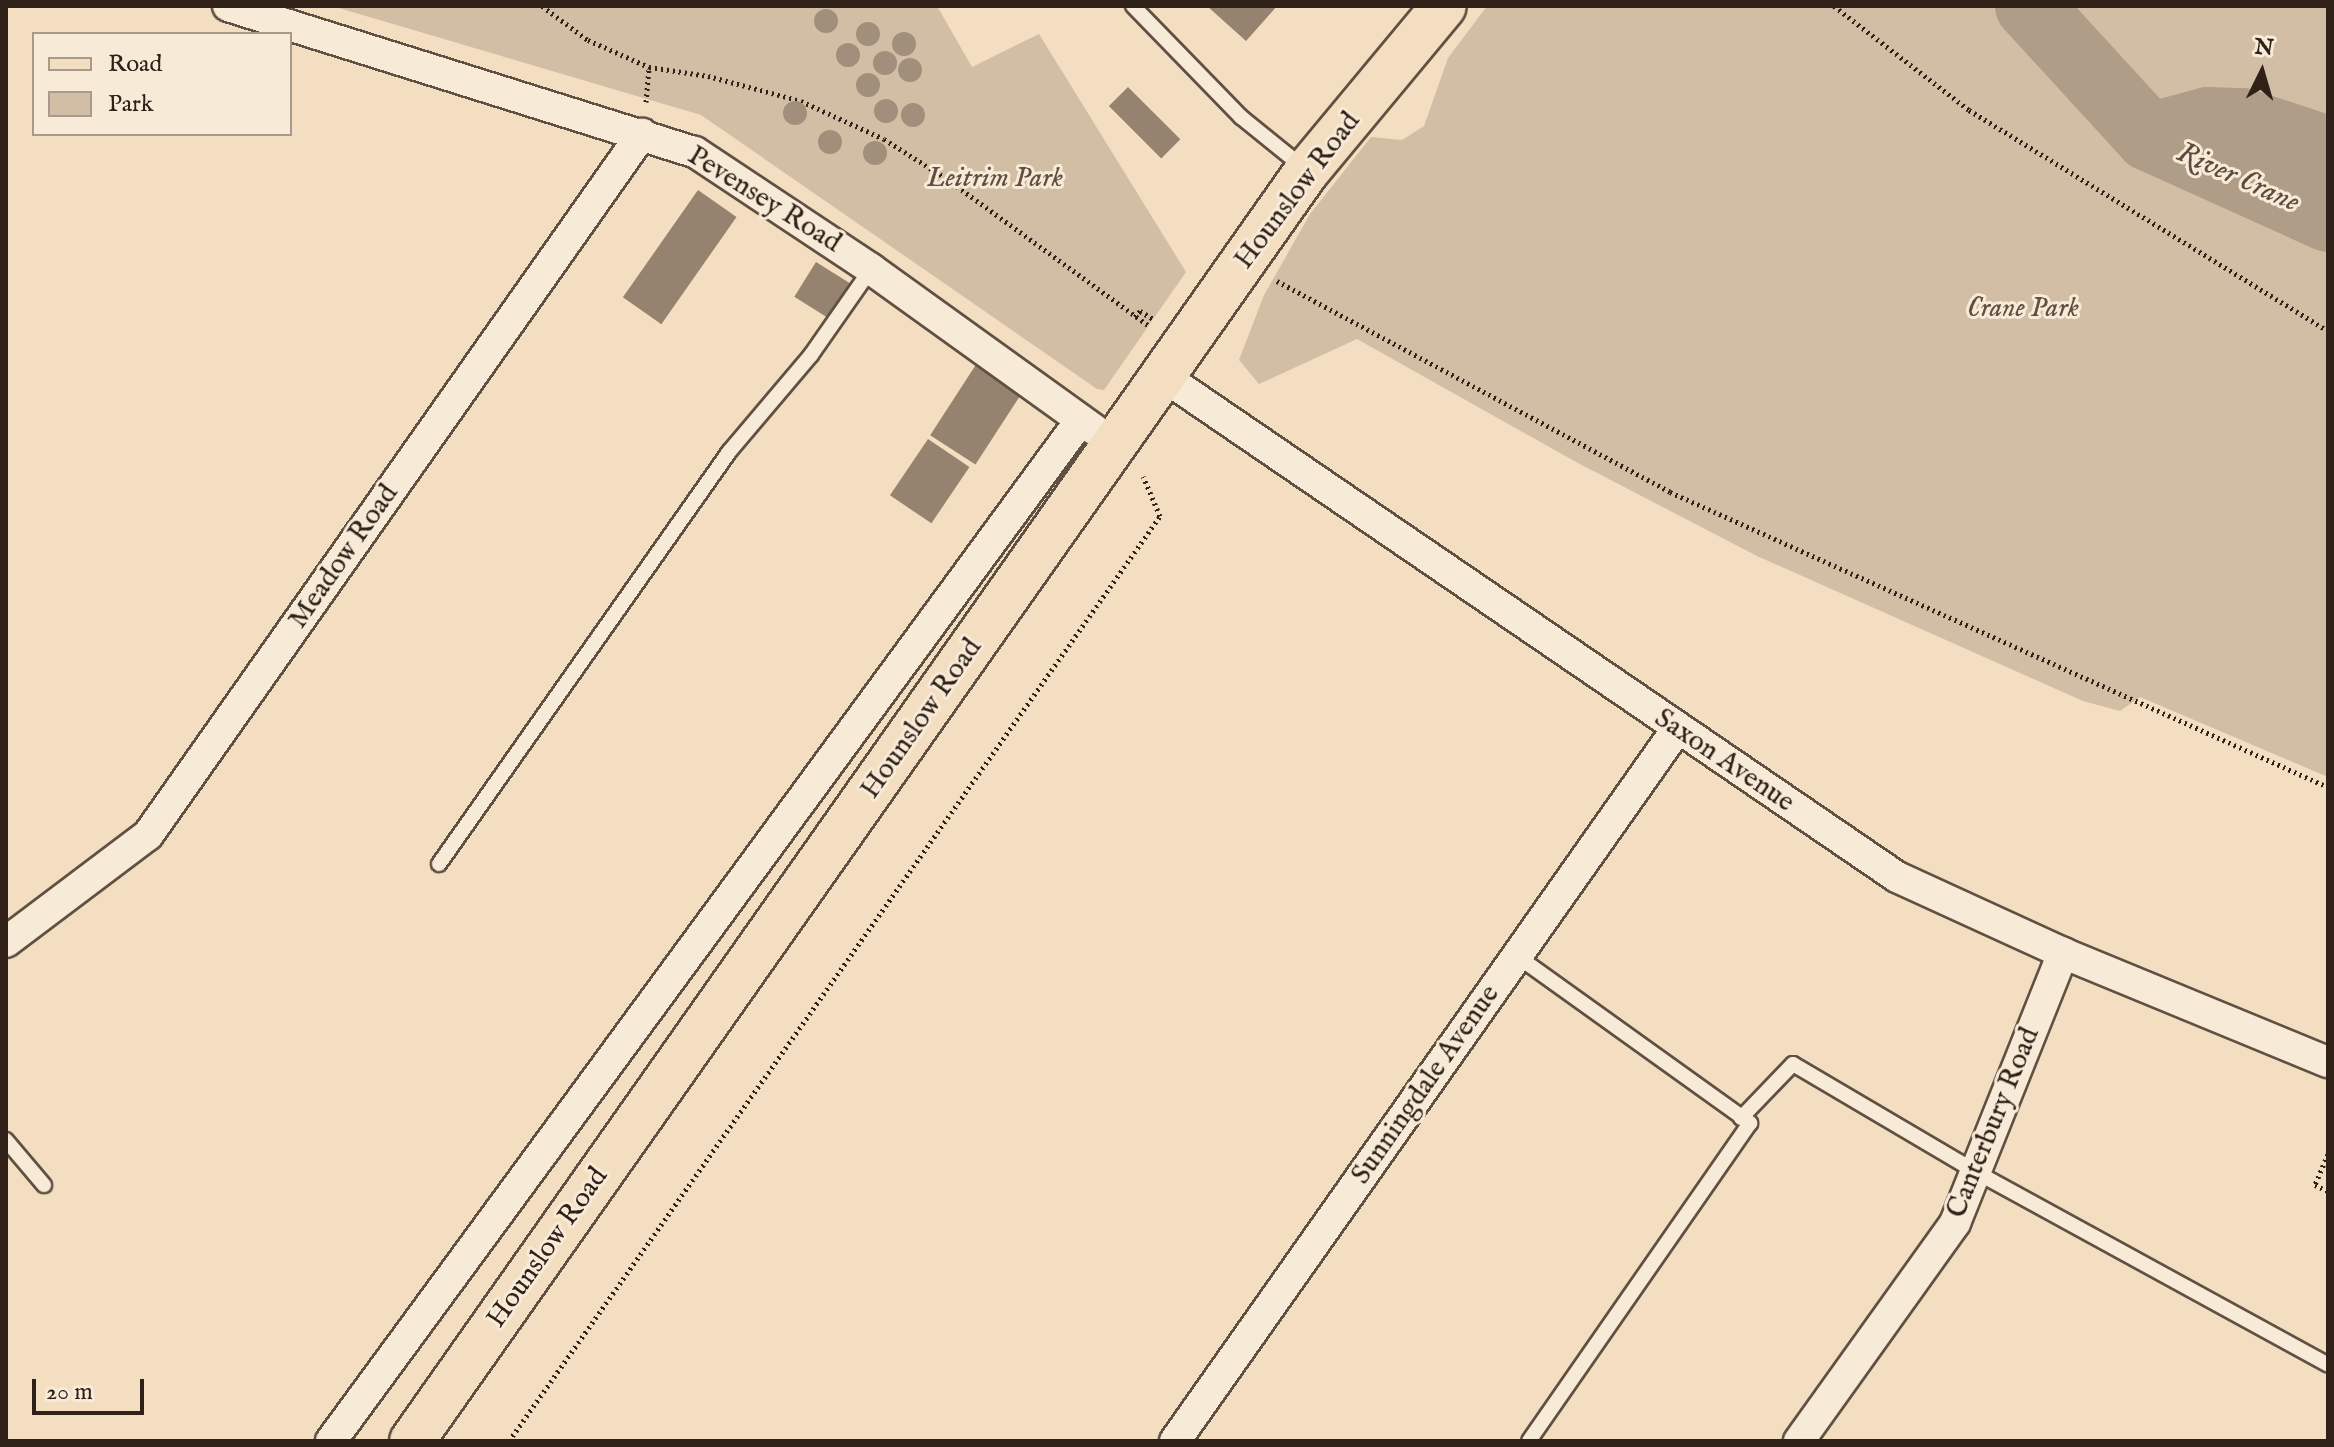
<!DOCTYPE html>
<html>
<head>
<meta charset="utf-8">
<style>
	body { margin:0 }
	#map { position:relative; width:2334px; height:1447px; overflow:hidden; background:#f3dec1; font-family:"IM FELL English",serif }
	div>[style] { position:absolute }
	.green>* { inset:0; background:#d2bea4 }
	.river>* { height:68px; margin:-34px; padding:0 34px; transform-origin:34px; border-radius:34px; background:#b09d88 }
	.building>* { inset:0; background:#958370; transform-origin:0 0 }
	.path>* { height:5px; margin-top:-2.5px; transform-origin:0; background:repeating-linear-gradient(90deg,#2f2018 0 2px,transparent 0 6px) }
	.roads { filter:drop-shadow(2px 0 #605042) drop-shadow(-2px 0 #605042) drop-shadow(0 2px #605042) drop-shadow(0 -2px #605042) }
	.lane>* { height:14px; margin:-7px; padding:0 7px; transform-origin:7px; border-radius:7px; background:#f7ead7 }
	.street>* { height:30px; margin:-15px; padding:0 15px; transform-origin:15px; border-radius:15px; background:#f7ead7 }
	.primary>* { height:44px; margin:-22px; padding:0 22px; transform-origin:22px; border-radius:22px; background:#f3dec1 }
	.trees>* { width:24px; height:24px; margin:-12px; border-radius:50%; background:#a28f7b }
	span { translate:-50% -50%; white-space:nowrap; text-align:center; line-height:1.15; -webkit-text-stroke:6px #f7ead7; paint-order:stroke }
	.park-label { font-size:28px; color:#604f42; font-style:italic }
	.street-label { font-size:28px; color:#2f2018 }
	.water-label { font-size:30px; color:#5c4c3f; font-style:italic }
	.frame { position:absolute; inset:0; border:8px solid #2f2018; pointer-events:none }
	.legend { position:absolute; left:32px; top:32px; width:260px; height:104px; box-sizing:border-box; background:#f7ead7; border:2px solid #a7998b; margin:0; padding:10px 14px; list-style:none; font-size:24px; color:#2f2018 }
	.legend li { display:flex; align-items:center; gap:16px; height:40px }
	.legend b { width:40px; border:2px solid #a7998b }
	.north { position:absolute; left:2222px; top:32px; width:80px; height:80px; -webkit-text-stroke:6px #f7ead7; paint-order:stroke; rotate:5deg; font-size:22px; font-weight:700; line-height:32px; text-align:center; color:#2f2018 }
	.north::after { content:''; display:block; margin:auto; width:28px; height:36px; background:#2f2018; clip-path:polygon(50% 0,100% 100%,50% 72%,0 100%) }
	.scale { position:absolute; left:32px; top:1379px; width:112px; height:36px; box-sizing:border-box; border:4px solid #2f2018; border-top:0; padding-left:10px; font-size:24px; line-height:28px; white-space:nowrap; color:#2f2018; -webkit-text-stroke:6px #f7ead7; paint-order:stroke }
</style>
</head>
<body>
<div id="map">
	<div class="green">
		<i style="clip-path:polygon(332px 6px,937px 6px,972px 67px,1039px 34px,1186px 272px,1104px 390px,1097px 389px,701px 115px)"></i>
		<i style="clip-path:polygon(1487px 6px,2328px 6px,2328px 777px,2140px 697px,2120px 711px,2083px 701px,1757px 556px,1576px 462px,1357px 339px,1259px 384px,1239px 360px,1264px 295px,1310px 214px,1371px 137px,1402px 140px,1424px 126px,1448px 58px)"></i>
	</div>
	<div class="river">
		<i style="left:2029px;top:6px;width:178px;rotate:47.5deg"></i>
		<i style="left:2149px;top:137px;width:196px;rotate:24.3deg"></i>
		<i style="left:2149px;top:137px;width:61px;rotate:-15.2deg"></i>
		<i style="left:2208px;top:121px;width:35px;rotate:2deg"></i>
		<i style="left:2243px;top:122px;width:89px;rotate:18.2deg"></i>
	</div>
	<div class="building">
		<i style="clip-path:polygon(1207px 6px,1277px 6px,1246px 41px)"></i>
		<i style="left:1128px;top:87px;width:74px;height:27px;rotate:45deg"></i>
		<i style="left:698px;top:190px;width:47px;height:131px;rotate:35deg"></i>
		<i style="left:816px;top:262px;width:40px;height:41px;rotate:32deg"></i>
		<i style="left:977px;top:363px;width:54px;height:86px;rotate:33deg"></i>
		<i style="left:928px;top:439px;width:50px;height:68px;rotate:34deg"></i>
	</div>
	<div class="path">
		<i style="left:542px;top:6px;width:57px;rotate:36.5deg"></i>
		<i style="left:588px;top:40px;width:67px;rotate:23.9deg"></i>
		<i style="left:649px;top:67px;width:60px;rotate:8.7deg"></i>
		<i style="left:708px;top:76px;width:96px;rotate:15deg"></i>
		<i style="left:801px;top:101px;width:91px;rotate:24.6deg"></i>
		<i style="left:884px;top:139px;width:75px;rotate:32.4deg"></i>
		<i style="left:947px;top:179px;width:250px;rotate:36deg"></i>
		<i style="left:1834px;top:6px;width:170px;rotate:37.6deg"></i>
		<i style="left:1969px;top:110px;width:422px;rotate:31.6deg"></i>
		<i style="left:646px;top:102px;width:35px;rotate:-85deg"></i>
		<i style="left:1277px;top:281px;width:446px;rotate:28.2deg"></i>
		<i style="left:1670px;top:492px;width:721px;rotate:24.15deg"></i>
		<i style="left:1135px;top:317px;width:8px;rotate:-50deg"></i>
		<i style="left:1140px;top:311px;width:17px;rotate:31deg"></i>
		<i style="left:2328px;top:1154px;width:34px;rotate:113deg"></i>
		<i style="left:2315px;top:1185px;width:14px;rotate:25deg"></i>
		<i style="left:509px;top:1441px;width:1131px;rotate:-54.86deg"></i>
		<i style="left:1160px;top:516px;width:43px;rotate:-113deg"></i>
	</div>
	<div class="roads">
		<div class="lane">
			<i style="left:1133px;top:6px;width:155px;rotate:45.8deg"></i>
			<i style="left:1241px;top:117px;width:81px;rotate:39deg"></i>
			<i style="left:439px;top:864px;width:504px;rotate:-54.86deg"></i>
			<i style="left:729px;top:452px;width:127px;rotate:-49.8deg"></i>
			<i style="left:811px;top:355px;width:105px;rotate:-55.1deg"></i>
			<i style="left:1517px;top:956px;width:287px;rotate:35.6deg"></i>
			<i style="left:1750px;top:1123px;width:387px;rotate:124.8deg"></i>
			<i style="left:1741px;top:1118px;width:75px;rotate:-46.1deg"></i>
			<i style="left:1793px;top:1064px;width:212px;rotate:30.5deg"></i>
			<i style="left:1976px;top:1172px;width:401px;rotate:28.7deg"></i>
			<i style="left:6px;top:1140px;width:59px;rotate:49.8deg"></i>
		</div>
		<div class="street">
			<i style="left:228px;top:6px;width:489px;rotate:17.4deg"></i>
			<i style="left:695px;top:152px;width:211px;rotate:33.6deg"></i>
			<i style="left:871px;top:269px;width:276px;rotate:35.7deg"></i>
			<i style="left:1166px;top:378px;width:885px;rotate:34.32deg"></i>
			<i style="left:1897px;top:877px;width:183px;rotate:24.6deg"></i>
			<i style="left:2063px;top:953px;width:287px;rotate:22.4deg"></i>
			<i style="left:6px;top:942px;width:178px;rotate:-37deg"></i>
			<i style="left:148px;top:835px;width:858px;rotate:-54.83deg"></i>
			<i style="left:331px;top:1441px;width:1265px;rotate:-53.71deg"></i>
			<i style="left:1175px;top:1441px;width:871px;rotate:-54.81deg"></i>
			<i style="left:1799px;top:1441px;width:268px;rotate:-54.4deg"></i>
			<i style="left:1955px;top:1223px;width:291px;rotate:-68.2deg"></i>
		</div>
		<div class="primary">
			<i style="left:412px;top:1441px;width:1554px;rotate:-54.83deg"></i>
			<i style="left:1307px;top:171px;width:214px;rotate:-50.3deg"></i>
		</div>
	</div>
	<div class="trees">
		<i style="left:826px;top:21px"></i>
		<i style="left:868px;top:34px"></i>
		<i style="left:904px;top:44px"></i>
		<i style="left:848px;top:55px"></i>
		<i style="left:885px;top:63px"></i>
		<i style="left:910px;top:70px"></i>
		<i style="left:868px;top:85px"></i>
		<i style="left:886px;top:111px"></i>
		<i style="left:795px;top:113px"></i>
		<i style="left:913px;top:115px"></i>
		<i style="left:830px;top:142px"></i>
		<i style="left:875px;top:153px"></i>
	</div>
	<div class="park-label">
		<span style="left:995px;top:179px">Leitrim Park</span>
		<span style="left:2023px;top:309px">Crane Park</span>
	</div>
	<div class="street-label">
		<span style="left:1298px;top:191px;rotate:-53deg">Hounslow Road</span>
		<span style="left:764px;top:200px;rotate:32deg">Pevensey Road</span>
		<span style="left:344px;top:557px;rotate:-55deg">Meadow Road</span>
		<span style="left:922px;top:719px;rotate:-55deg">Hounslow Road</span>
		<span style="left:1724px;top:761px;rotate:34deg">Saxon Avenue</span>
		<span style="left:1426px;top:1085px;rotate:-55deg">Sunningdale Avenue</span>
		<span style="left:1994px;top:1123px;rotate:-68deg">Canterbury Road</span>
		<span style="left:548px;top:1248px;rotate:-55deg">Hounslow Road</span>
	</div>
	<div class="water-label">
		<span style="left:2238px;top:178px;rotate:24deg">River Crane</span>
	</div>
	<div class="frame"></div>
	<ul class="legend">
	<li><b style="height:10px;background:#f3dec1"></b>Road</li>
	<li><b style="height:22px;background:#d2bea4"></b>Park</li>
	</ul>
	<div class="north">N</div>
	<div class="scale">20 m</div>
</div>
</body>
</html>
